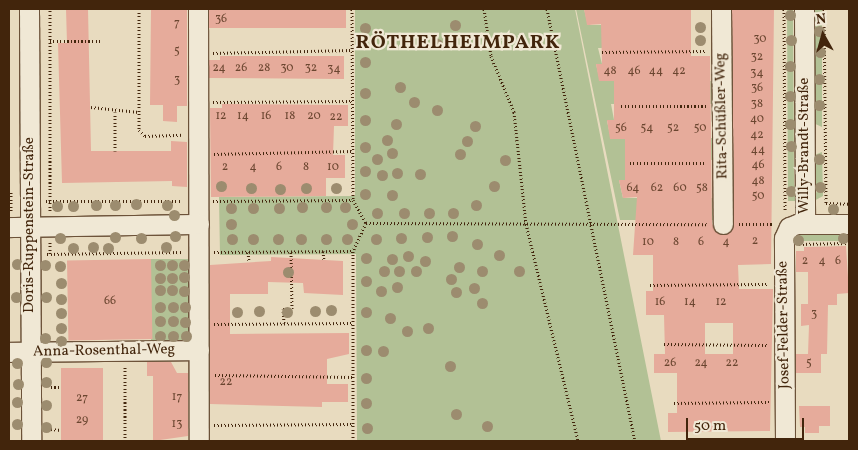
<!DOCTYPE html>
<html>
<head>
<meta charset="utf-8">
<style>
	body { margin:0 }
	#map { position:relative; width:858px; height:450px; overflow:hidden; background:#e8dbbf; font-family:Vollkorn,serif }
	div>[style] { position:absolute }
	.green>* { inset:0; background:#b2c195; transform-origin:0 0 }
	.building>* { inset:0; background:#e6ab9b; transform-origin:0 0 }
	.path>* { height:3px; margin-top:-1.5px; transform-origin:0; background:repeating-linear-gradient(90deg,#42250c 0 1px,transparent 0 3.5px) }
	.roads { filter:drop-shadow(1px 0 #6c5239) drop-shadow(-1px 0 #6c5239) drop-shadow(0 1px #6c5239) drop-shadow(0 -1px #6c5239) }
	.minor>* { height:19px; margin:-9.5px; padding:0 9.5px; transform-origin:9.5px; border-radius:9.5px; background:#f0e8d5 }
	.trees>* { width:11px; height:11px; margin:-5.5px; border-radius:50%; background:#9c8c6f }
	span { translate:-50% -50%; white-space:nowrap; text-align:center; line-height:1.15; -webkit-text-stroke:4.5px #f0e8d5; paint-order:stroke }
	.number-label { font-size:12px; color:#6b4630 }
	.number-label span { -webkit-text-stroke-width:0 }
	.street-label { font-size:15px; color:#42250c }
	.district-label { font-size:20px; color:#42250c; font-weight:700; letter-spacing:1px }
	.frame { position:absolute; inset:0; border:10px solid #42250c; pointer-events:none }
	.north { position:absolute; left:798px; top:10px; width:50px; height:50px; -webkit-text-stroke:4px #f0e8d5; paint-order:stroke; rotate:353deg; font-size:14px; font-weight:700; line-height:20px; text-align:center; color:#42250c }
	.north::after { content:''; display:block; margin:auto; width:18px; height:22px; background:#42250c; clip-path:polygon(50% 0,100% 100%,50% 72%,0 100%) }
	.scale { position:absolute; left:686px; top:418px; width:118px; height:22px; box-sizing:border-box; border:2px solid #42250c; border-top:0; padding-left:6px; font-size:15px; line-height:18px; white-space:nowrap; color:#42250c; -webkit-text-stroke:4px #f0e8d5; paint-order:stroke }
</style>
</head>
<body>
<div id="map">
	<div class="green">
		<i style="clip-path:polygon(355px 9px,575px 9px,661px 441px,357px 441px,356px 254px,220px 255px,219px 197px,355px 196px)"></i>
		<i style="clip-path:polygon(576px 9px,584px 9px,588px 25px,691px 24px,691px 47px,598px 48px,602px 64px,596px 64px,600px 81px,714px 81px,714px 104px,611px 104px,614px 120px,607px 121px,611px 139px,714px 138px,714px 160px,626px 160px,631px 180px,619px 180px,623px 198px,714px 198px,714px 220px,620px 220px)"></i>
		<i style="clip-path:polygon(787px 9px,793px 9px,794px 184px,799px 201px,788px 201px)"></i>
		<i style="clip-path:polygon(811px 9px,822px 9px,822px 127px,811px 122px,816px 113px)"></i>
		<i style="clip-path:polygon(822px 152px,823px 196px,812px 202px,817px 191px,812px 156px)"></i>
		<i style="clip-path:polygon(836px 231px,849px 236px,849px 241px,790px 241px,799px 233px)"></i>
		<i style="left:151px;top:259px;width:42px;height:84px"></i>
	</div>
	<div class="building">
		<i style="clip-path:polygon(66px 9px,88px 9px,91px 151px,171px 151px,171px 141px,187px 142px,187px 187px,172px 186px,172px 181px,62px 183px,58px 43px,67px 43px)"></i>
		<i style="clip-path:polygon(151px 9px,187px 9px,187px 106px,177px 106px,177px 122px,163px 121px,163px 105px,150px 105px)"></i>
		<i style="left:346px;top:9px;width:19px;height:137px;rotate:90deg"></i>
		<i style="clip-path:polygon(evenodd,584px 9px,691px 9px,691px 56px,710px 56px,712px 224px,723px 235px,734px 224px,732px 9px,774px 9px,771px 264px,738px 265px,739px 289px,773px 289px,770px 431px,668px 432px,668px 413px,677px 413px,677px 373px,654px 373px,654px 354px,665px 354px,664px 315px,646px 315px,646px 291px,653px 291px,653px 255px,633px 255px,637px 197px,623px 198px,619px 180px,625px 180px,625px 139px,610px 139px,607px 120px,614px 120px,614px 81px,599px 81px,596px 64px,602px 64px,601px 24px,587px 25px,584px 9px,705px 323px,733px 323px,733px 354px,705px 354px,705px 323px)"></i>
		<i style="clip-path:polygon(220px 56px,344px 56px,344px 79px,209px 78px,209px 60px,220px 60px)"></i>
		<i style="clip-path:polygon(222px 104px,348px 105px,348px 126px,334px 126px,333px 155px,345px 155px,345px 178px,326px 178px,326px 196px,211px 197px,210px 108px,222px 108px)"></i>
		<i style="clip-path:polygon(846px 246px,849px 293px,837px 294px,837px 305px,828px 305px,827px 354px,821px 354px,821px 373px,796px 373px,796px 354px,808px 354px,809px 325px,801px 326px,801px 304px,808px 304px,808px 272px,796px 272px,796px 251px,804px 251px,804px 247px)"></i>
		<i style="clip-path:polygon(271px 257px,343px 261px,343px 295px,304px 293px,303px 283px,268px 282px,268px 294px,230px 294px,230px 334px,349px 333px,349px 354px,327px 359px,327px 384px,348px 384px,348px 402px,322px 402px,322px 407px,210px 404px,210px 265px,271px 261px)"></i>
		<i style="left:151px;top:259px;width:80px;height:84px;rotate:89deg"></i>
		<i style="clip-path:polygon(147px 362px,171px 362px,177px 373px,188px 373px,188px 436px,153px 441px,153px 376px,147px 376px)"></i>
		<i style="left:61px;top:368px;width:42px;height:73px"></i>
		<i style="clip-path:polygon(799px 406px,830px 406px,830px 426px,819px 426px,819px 433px,805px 433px,805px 427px,800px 427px)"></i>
	</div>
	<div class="path">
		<i style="left:139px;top:9px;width:121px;rotate:90deg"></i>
		<i style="left:139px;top:130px;width:8px;rotate:45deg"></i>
		<i style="left:145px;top:136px;width:38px;rotate:-2deg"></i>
		<i style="left:352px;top:9px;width:191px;rotate:89.7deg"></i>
		<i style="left:353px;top:200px;width:26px;rotate:61deg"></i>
		<i style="left:366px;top:223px;width:31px;rotate:115deg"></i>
		<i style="left:353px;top:251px;width:190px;rotate:90deg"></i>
		<i style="left:484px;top:9px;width:48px;rotate:81.5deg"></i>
		<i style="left:491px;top:56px;width:61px;rotate:67.7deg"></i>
		<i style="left:514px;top:112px;width:113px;rotate:83.9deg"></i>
		<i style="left:526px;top:224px;width:223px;rotate:76.5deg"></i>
		<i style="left:547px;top:9px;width:441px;rotate:78.5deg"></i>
		<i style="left:784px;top:9px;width:202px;rotate:89.7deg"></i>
		<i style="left:824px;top:9px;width:194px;rotate:89.4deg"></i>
		<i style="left:50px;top:41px;width:52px"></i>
		<i style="left:602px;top:52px;width:104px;rotate:-0.6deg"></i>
		<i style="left:213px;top:53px;width:139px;rotate:-1.2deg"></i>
		<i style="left:213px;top:102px;width:140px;rotate:-0.4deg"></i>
		<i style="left:621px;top:106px;width:86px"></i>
		<i style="left:91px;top:107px;width:48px;rotate:5.9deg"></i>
		<i style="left:115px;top:151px;width:39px;rotate:-90deg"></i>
		<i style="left:214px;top:154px;width:139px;rotate:-1.2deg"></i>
		<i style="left:630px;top:163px;width:77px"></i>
		<i style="left:46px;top:201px;width:136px"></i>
		<i style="left:213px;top:201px;width:140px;rotate:-0.4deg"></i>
		<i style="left:826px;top:203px;width:23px;rotate:2deg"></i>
		<i style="left:11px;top:211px;width:21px;rotate:-90deg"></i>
		<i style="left:50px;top:211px;width:202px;rotate:-90deg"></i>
		<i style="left:366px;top:223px;width:342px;rotate:0.2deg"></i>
		<i style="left:739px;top:224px;width:34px"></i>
		<i style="left:50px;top:242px;width:12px;rotate:90deg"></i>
		<i style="left:799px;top:244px;width:50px;rotate:-1.1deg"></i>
		<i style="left:323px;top:251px;width:10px;rotate:84deg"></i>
		<i style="left:214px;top:252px;width:139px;rotate:-0.4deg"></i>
		<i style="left:248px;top:252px;width:10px;rotate:84deg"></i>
		<i style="left:47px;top:254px;width:136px;rotate:-0.8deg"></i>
		<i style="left:9px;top:282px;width:2px"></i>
		<i style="left:650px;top:285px;width:118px;rotate:-0.5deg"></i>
		<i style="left:284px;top:323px;width:14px;rotate:-94deg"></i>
		<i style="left:283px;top:309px;width:9px"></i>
		<i style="left:292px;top:309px;width:58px;rotate:-91deg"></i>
		<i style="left:214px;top:324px;width:139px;rotate:-0.4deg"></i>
		<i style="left:664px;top:344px;width:104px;rotate:0.6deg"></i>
		<i style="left:125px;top:367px;width:74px;rotate:90deg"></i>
		<i style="left:215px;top:375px;width:138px;rotate:0.8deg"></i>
		<i style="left:51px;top:387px;width:10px"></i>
		<i style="left:9px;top:403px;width:2px"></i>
		<i style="left:674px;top:403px;width:95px;rotate:-0.6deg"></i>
		<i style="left:214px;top:425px;width:139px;rotate:-0.4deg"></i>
		<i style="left:51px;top:429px;width:10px;rotate:6deg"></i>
	</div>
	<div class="roads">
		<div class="minor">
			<i style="left:29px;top:9px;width:432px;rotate:89.7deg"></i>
			<i style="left:198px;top:9px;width:432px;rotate:89.9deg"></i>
			<i style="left:721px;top:9px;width:215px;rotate:89.5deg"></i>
			<i style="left:804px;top:9px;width:214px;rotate:89.7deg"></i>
			<i style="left:9px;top:227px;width:190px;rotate:-0.9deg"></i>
			<i style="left:9px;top:352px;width:190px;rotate:-0.6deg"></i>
			<i style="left:785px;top:441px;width:203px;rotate:-90.3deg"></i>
			<i style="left:784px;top:238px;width:12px;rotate:-66deg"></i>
			<i style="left:789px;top:227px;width:9px;rotate:-21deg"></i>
			<i style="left:797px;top:224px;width:52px"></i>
		</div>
	</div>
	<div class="trees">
		<i style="left:790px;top:15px"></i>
		<i style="left:455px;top:25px"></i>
		<i style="left:700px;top:27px"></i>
		<i style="left:365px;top:28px"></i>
		<i style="left:819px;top:31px"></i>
		<i style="left:700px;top:40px"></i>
		<i style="left:791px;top:40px"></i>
		<i style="left:437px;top:44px"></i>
		<i style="left:820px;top:52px"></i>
		<i style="left:365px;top:62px"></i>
		<i style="left:790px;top:66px"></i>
		<i style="left:819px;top:79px"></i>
		<i style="left:400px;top:87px"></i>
		<i style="left:365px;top:93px"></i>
		<i style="left:790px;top:96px"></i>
		<i style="left:414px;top:102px"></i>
		<i style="left:819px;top:105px"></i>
		<i style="left:437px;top:110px"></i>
		<i style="left:365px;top:120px"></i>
		<i style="left:396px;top:124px"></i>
		<i style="left:790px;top:124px"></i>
		<i style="left:475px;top:126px"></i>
		<i style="left:387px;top:140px"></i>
		<i style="left:467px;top:141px"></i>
		<i style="left:791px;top:146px"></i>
		<i style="left:365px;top:147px"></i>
		<i style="left:392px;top:153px"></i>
		<i style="left:460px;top:154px"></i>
		<i style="left:377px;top:159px"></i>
		<i style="left:819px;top:159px"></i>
		<i style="left:505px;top:160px"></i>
		<i style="left:365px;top:171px"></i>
		<i style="left:397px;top:173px"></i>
		<i style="left:420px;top:174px"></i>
		<i style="left:382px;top:175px"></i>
		<i style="left:221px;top:186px"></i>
		<i style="left:494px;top:186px"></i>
		<i style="left:820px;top:187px"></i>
		<i style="left:251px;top:188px"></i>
		<i style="left:306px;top:188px"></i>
		<i style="left:336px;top:188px"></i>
		<i style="left:280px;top:189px"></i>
		<i style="left:791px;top:191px"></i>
		<i style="left:365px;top:194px"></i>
		<i style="left:392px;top:195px"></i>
		<i style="left:136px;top:204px"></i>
		<i style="left:96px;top:205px"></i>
		<i style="left:115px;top:205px"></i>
		<i style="left:167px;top:205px"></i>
		<i style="left:476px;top:205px"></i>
		<i style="left:57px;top:206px"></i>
		<i style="left:73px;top:206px"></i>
		<i style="left:302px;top:207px"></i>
		<i style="left:326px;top:207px"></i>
		<i style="left:345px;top:207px"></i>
		<i style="left:231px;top:208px"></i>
		<i style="left:253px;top:208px"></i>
		<i style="left:279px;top:208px"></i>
		<i style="left:833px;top:209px"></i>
		<i style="left:377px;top:213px"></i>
		<i style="left:404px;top:213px"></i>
		<i style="left:429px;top:213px"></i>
		<i style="left:453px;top:213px"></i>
		<i style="left:174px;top:215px"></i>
		<i style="left:231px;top:224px"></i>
		<i style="left:352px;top:224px"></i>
		<i style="left:175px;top:236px"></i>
		<i style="left:452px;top:236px"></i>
		<i style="left:115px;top:237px"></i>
		<i style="left:427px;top:237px"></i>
		<i style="left:60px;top:238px"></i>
		<i style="left:141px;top:238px"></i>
		<i style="left:401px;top:238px"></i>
		<i style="left:843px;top:238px"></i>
		<i style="left:232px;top:239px"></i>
		<i style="left:253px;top:239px"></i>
		<i style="left:278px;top:239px"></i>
		<i style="left:301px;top:239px"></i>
		<i style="left:326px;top:239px"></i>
		<i style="left:347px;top:239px"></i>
		<i style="left:376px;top:239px"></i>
		<i style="left:798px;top:240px"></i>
		<i style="left:477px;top:244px"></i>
		<i style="left:93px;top:247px"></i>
		<i style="left:166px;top:247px"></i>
		<i style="left:73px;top:248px"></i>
		<i style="left:108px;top:248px"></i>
		<i style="left:499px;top:255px"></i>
		<i style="left:408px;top:256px"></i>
		<i style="left:366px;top:258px"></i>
		<i style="left:392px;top:259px"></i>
		<i style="left:425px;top:261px"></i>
		<i style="left:17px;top:264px"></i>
		<i style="left:45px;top:265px"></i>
		<i style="left:160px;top:265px"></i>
		<i style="left:172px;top:265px"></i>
		<i style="left:184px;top:265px"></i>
		<i style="left:60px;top:266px"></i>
		<i style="left:459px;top:267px"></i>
		<i style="left:384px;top:271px"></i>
		<i style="left:399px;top:271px"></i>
		<i style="left:416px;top:271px"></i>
		<i style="left:482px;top:271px"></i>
		<i style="left:519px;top:271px"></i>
		<i style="left:288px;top:272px"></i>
		<i style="left:184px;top:277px"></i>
		<i style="left:160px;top:278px"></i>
		<i style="left:172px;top:278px"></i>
		<i style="left:451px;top:279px"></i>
		<i style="left:366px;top:281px"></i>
		<i style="left:61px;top:283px"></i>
		<i style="left:397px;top:287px"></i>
		<i style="left:474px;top:288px"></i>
		<i style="left:160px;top:290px"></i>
		<i style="left:172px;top:290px"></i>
		<i style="left:184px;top:291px"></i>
		<i style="left:381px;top:291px"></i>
		<i style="left:456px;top:292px"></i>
		<i style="left:16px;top:297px"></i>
		<i style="left:46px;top:297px"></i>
		<i style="left:61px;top:299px"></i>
		<i style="left:482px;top:303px"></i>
		<i style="left:160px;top:307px"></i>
		<i style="left:173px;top:307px"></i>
		<i style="left:185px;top:307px"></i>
		<i style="left:331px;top:310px"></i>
		<i style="left:259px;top:311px"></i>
		<i style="left:315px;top:311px"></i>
		<i style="left:237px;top:312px"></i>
		<i style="left:287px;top:312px"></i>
		<i style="left:366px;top:312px"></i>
		<i style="left:61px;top:313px"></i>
		<i style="left:390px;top:318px"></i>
		<i style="left:160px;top:321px"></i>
		<i style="left:173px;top:321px"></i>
		<i style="left:185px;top:322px"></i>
		<i style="left:61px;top:328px"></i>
		<i style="left:428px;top:328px"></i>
		<i style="left:407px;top:331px"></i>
		<i style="left:160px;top:336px"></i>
		<i style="left:173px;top:336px"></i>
		<i style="left:186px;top:336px"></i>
		<i style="left:45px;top:338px"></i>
		<i style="left:61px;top:341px"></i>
		<i style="left:366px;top:350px"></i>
		<i style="left:383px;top:351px"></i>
		<i style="left:46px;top:362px"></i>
		<i style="left:17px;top:363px"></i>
		<i style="left:450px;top:366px"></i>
		<i style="left:366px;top:378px"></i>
		<i style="left:46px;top:382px"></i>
		<i style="left:18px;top:384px"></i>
		<i style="left:17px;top:402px"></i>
		<i style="left:366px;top:403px"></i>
		<i style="left:46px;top:405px"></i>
		<i style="left:456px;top:414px"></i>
		<i style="left:17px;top:424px"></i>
		<i style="left:487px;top:426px"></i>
		<i style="left:46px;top:427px"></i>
		<i style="left:367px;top:428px"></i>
	</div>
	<div class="number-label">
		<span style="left:221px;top:20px">36</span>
		<span style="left:177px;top:24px">7</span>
		<span style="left:760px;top:40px">30</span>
		<span style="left:177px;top:52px">5</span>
		<span style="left:757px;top:58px">32</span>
		<span style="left:219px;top:69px">24</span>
		<span style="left:241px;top:69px">26</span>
		<span style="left:264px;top:69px">28</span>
		<span style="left:287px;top:69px">30</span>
		<span style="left:311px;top:69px">32</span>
		<span style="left:334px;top:70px">34</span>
		<span style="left:610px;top:72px">48</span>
		<span style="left:634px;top:72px">46</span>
		<span style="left:656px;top:72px">44</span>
		<span style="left:679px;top:72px">42</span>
		<span style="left:757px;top:74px">34</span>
		<span style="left:177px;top:81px">3</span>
		<span style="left:757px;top:89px">36</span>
		<span style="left:757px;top:105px">38</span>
		<span style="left:221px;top:117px">12</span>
		<span style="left:243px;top:117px">14</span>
		<span style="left:266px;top:117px">16</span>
		<span style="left:290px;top:117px">18</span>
		<span style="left:314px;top:117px">20</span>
		<span style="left:336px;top:118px">22</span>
		<span style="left:757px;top:120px">40</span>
		<span style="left:621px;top:129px">56</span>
		<span style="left:647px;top:129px">54</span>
		<span style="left:673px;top:129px">52</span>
		<span style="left:700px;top:129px">50</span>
		<span style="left:757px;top:136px">42</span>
		<span style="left:758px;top:151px">44</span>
		<span style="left:758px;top:166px">46</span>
		<span style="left:225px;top:168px">2</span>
		<span style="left:253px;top:168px">4</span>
		<span style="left:279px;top:168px">6</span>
		<span style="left:306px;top:168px">8</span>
		<span style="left:333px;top:168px">10</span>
		<span style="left:758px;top:182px">48</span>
		<span style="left:633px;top:189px">64</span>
		<span style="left:657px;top:189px">62</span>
		<span style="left:680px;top:189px">60</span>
		<span style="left:702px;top:189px">58</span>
		<span style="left:758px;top:197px">50</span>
		<span style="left:755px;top:242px">2</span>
		<span style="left:648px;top:243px">10</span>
		<span style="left:676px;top:243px">8</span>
		<span style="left:701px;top:243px">6</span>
		<span style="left:726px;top:243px">4</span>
		<span style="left:805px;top:262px">2</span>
		<span style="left:822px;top:262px">4</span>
		<span style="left:838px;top:262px">6</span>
		<span style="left:110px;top:302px">66</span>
		<span style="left:660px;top:303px">16</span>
		<span style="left:690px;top:303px">14</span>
		<span style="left:721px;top:303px">12</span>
		<span style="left:814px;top:315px">3</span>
		<span style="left:670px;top:364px">26</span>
		<span style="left:701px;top:364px">24</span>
		<span style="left:732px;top:364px">22</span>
		<span style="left:809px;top:364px">5</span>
		<span style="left:226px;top:383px">22</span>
		<span style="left:177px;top:398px">17</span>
		<span style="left:82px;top:399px">27</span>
		<span style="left:82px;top:421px">29</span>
		<span style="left:177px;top:425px">13</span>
	</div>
	<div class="street-label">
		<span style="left:722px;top:116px;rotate:-91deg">Rita-Schüßler-Weg</span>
		<span style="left:805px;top:146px;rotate:-90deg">Willy-Brandt-Straße</span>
		<span style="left:30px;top:225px;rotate:-90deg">Doris-Ruppenstein-Straße</span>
		<span style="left:784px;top:325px;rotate:-91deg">Josef-Felder-Straße</span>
		<span style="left:104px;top:351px;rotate:-1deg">Anna-Rosenthal-Weg</span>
	</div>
	<div class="district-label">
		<span style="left:458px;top:43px">RÖTHELHEIMPARK</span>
	</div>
	<div class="frame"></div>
	<div class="north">N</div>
	<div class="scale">50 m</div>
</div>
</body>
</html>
